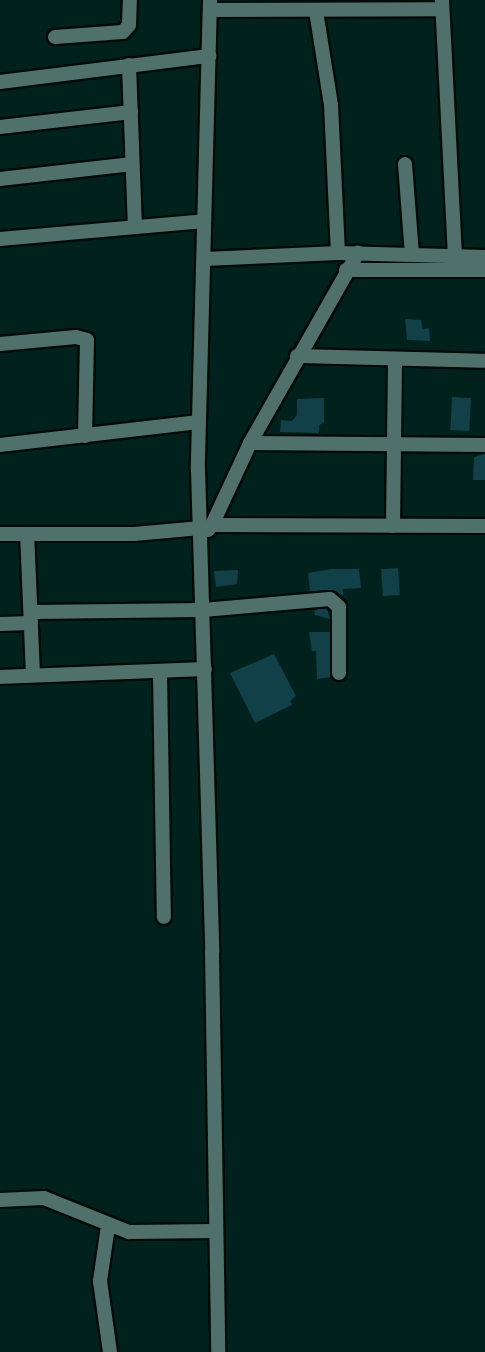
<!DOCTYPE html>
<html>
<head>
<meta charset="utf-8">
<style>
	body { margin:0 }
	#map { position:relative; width:485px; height:1352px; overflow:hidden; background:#01211d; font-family:"Archivo Narrow",sans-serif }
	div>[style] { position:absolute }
	.building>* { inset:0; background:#114048; transform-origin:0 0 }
	.roads { filter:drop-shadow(2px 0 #000a07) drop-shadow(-2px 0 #000a07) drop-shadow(0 2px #000a07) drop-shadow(0 -2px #000a07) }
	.minor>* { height:14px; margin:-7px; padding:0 7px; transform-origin:7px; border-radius:7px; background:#50716b }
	span { translate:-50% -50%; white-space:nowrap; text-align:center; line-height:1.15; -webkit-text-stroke:4.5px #010907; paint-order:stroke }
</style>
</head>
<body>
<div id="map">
	<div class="building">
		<i style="clip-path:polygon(405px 319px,421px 320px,423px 329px,429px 328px,430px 341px,407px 340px)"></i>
		<i style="left:452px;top:397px;width:19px;height:33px;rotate:3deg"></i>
		<i style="clip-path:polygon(324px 398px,324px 423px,319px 425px,319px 433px,280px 432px,281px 420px,292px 421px,297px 415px,297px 399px)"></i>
		<i style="clip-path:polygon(485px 454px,485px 480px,473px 480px,474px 457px)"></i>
		<i style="left:398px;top:568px;width:27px;height:17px;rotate:86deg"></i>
		<i style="clip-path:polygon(331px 569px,359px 569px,361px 588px,343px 589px,343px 596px,332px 590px,310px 592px,308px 573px)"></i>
		<i style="clip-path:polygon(238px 570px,237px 584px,216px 587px,214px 571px)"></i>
		<i style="clip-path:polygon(327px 608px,330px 619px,315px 615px,314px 609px)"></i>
		<i style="clip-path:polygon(309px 632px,330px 632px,331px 677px,317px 679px,316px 651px,312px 651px)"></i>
		<i style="clip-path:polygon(274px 654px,296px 696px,290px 701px,292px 705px,255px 723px,230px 673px)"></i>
	</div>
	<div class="roads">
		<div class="minor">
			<i style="left:210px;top:0;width:469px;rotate:91.5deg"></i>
			<i style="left:198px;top:469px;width:483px;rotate:88.3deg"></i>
			<i style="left:212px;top:952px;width:400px;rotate:89.1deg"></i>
			<i style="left:442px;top:0;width:255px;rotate:87.1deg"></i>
			<i style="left:210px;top:10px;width:232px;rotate:-0.2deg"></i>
			<i style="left:316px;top:11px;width:95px;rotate:80.9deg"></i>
			<i style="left:331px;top:105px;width:148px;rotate:87.3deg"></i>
			<i style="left:55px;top:37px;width:68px;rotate:-4.2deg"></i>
			<i style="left:123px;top:32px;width:9px;rotate:-49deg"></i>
			<i style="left:129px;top:25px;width:25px;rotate:-88deg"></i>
			<i style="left:129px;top:65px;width:161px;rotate:87.9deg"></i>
			<i style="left:0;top:82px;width:211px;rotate:-7.1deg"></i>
			<i style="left:0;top:127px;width:132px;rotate:-6.5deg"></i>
			<i style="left:405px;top:164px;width:90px;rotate:85.6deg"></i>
			<i style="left:0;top:179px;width:133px;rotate:-6.5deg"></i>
			<i style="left:0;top:239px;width:205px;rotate:-5deg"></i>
			<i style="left:205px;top:259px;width:133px;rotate:-2.6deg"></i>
			<i style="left:338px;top:253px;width:147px;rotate:1.6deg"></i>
			<i style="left:346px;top:270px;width:139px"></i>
			<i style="left:0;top:344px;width:76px;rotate:-5.3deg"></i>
			<i style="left:76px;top:337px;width:11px;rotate:15deg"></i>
			<i style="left:87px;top:340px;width:96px;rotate:91.2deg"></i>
			<i style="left:297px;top:356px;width:188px;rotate:1.5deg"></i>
			<i style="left:250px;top:443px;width:235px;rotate:0.5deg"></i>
			<i style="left:0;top:445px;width:200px;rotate:-6.6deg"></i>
			<i style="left:212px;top:525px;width:90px;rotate:-65.1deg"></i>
			<i style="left:250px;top:443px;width:219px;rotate:-60.4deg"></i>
			<i style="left:393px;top:526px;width:166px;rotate:-89.3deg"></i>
			<i style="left:208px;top:530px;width:6px;rotate:-51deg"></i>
			<i style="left:212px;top:525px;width:273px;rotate:0.2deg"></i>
			<i style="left:0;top:534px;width:27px"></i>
			<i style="left:31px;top:612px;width:172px;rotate:-0.7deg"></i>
			<i style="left:203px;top:610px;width:127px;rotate:-5deg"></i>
			<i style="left:330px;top:599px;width:12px;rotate:42deg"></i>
			<i style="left:339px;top:607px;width:66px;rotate:90deg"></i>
			<i style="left:0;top:624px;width:31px;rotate:-2deg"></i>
			<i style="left:160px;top:672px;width:245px;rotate:89.1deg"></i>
			<i style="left:33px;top:675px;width:141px;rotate:-92.4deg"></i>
			<i style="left:27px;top:534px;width:107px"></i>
			<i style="left:134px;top:534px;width:67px;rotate:-5.1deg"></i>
			<i style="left:0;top:677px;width:205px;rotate:-2.2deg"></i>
			<i style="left:0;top:1200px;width:44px;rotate:-2.6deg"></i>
			<i style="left:44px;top:1198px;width:92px;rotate:21.8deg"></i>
			<i style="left:129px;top:1232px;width:87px;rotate:-0.7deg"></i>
			<i style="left:108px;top:1226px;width:56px;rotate:98.3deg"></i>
			<i style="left:100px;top:1281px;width:72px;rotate:82deg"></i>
		</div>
	</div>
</div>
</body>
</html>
